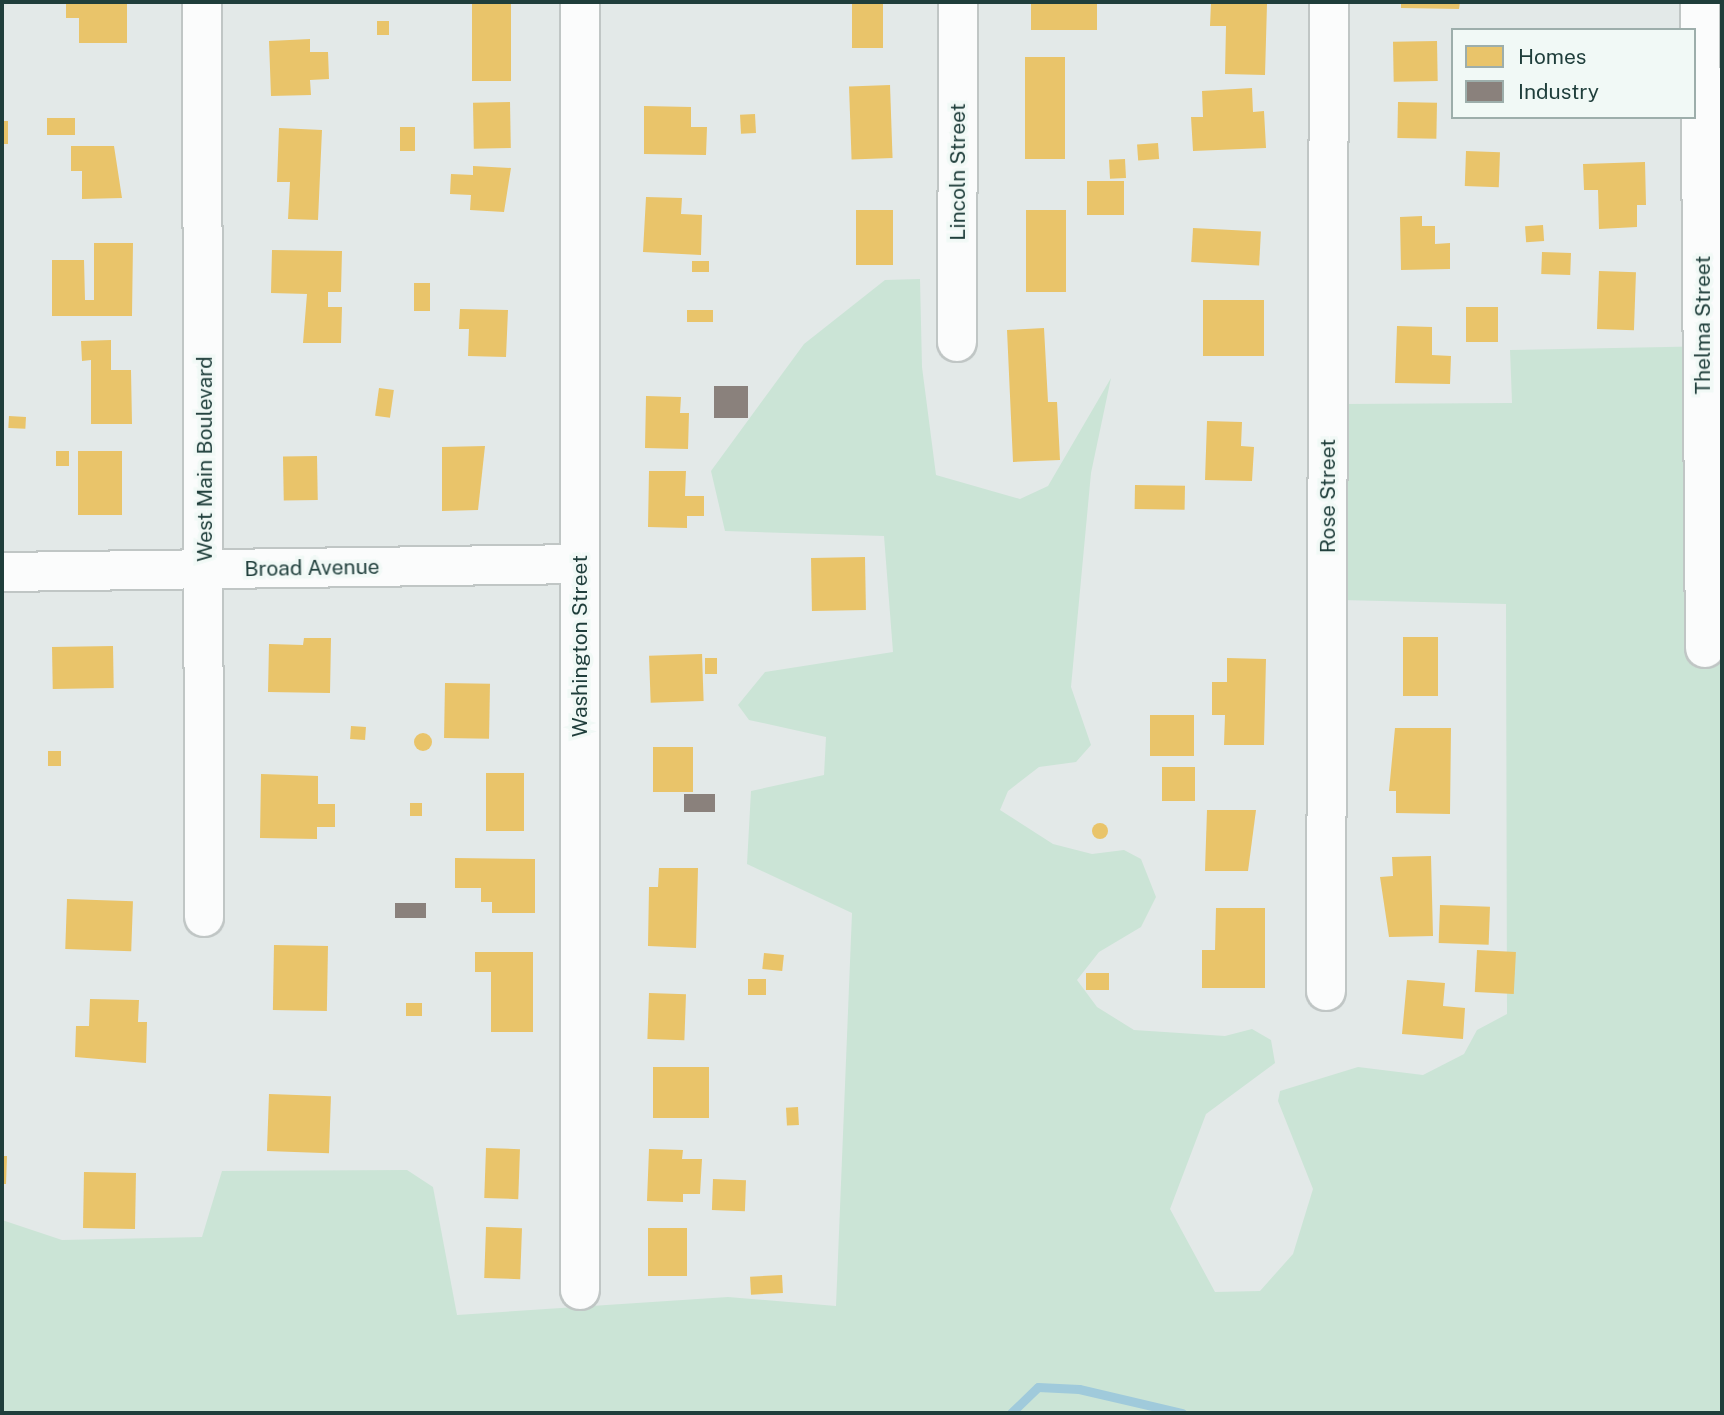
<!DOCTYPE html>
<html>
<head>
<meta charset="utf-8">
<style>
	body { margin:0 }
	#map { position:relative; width:1724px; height:1415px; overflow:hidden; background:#e3e9e8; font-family:"Public Sans",sans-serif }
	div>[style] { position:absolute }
	.green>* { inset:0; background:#cbe4d6 }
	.homes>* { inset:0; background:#e9c46a; transform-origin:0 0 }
	.round { border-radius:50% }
	.industry>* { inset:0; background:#8a817c; transform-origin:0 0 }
	.stream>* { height:9px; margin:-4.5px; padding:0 4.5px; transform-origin:4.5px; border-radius:4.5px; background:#a0cadb }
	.roads { filter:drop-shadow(2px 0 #c0c6c5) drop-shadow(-2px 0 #c0c6c5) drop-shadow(0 2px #c0c6c5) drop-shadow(0 -2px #c0c6c5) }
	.minor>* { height:38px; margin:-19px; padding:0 19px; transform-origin:19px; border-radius:19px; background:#fbfcfc }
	span { translate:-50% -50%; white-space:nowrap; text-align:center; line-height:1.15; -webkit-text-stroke:7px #f1f9f6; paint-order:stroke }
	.street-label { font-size:21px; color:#1f3e3b }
	.frame { position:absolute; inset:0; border:4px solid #1f3e3b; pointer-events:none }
	.legend { position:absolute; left:1451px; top:28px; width:245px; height:91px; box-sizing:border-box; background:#f1f9f6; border:2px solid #9daeab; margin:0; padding:9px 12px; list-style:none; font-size:21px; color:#1f3e3b }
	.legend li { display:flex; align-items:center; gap:14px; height:35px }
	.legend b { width:35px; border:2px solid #9daeab }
</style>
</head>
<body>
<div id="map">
	<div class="green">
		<i style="clip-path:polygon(1719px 270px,1722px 1413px,2px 1413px,2px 1220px,62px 1240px,202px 1237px,222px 1171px,407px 1170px,433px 1187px,457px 1315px,728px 1297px,836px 1306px,852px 913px,747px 864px,751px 791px,824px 775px,826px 737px,749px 720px,738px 705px,765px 672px,893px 652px,884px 536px,725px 531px,711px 471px,804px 344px,885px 280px,920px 279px,922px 367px,936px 475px,1020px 499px,1048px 486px,1111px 378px,1091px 473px,1071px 687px,1091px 745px,1076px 762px,1039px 767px,1008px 791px,1000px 810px,1053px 844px,1092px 854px,1124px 850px,1141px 859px,1156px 897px,1141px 927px,1099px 952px,1077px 980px,1097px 1007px,1134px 1030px,1225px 1036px,1252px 1029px,1271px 1040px,1275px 1063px,1206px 1114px,1170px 1209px,1215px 1292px,1260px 1291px,1293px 1254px,1313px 1189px,1278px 1101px,1280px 1091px,1358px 1067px,1423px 1075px,1464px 1054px,1477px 1030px,1507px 1014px,1506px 604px,1341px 600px,1344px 404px,1512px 403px,1510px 350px,1717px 346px)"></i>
	</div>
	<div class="homes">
		<i style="clip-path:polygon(66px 2px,127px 2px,127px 43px,79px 43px,79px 18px,66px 18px)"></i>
		<i style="left:472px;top:2px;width:39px;height:79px"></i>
		<i style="left:1031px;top:2px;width:66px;height:28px"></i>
		<i style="clip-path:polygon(1401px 2px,1460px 2px,1459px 9px,1401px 8px)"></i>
		<i style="left:852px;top:3px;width:31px;height:45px"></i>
		<i style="clip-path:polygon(1211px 3px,1267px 4px,1265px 75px,1225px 74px,1226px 26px,1210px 26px)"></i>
		<i style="left:377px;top:21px;width:12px;height:14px"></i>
		<i style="clip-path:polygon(310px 39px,310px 52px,328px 52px,329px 79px,310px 80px,311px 95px,271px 96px,269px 41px)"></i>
		<i style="left:1437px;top:41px;width:40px;height:44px;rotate:89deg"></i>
		<i style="left:1025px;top:57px;width:40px;height:102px"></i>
		<i style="left:890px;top:85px;width:73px;height:41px;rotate:88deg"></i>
		<i style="clip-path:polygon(1252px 88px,1253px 112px,1264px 111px,1266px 148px,1193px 151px,1191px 117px,1203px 117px,1202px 91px)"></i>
		<i style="left:510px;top:102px;width:46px;height:37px;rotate:89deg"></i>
		<i style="left:1398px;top:102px;width:39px;height:36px;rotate:1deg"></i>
		<i style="clip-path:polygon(644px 106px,691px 107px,691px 127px,707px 127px,706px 155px,644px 154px)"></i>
		<i style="left:755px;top:114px;width:19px;height:15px;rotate:87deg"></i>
		<i style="left:75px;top:118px;width:17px;height:28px;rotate:90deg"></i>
		<i style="left:2px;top:121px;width:6px;height:23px"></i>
		<i style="left:415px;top:127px;width:24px;height:15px;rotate:90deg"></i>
		<i style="clip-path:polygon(279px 128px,322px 130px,318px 220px,288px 219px,290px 182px,277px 182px)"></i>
		<i style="left:1158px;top:143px;width:16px;height:21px;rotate:86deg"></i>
		<i style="clip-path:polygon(71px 146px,114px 146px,122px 198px,82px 199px,82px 171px,71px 171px)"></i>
		<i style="left:1466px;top:151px;width:34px;height:35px;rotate:2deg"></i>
		<i style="left:1125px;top:159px;width:19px;height:16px;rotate:87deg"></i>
		<i style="clip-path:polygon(1645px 162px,1646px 205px,1637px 205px,1637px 227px,1599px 229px,1598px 190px,1584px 190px,1583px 164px)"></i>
		<i style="clip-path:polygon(473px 166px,511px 168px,504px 212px,470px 210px,471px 195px,450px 194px,451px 174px,473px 175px)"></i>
		<i style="left:1124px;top:181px;width:34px;height:37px;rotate:90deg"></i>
		<i style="clip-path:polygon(646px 197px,682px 198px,681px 214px,702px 215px,701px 255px,643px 252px)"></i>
		<i style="left:856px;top:210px;width:37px;height:55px"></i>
		<i style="left:1026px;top:210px;width:40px;height:82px"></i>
		<i style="clip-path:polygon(1422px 216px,1422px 226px,1435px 226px,1435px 244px,1450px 243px,1450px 269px,1401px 270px,1400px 217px)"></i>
		<i style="left:1543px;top:225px;width:16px;height:18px;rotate:86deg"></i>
		<i style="left:1193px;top:228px;width:68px;height:34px;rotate:3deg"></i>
		<i style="clip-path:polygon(94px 243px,133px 243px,132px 316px,52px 316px,52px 260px,84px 260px,85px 300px,94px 300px)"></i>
		<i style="clip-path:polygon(272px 250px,342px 251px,341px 292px,328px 292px,328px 307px,342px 307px,341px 343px,303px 343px,307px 294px,271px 293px)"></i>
		<i style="left:1542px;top:252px;width:29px;height:22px;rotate:2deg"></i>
		<i style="left:692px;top:261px;width:17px;height:11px"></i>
		<i style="left:1599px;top:271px;width:37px;height:58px;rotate:2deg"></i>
		<i style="left:414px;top:283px;width:16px;height:28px"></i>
		<i style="left:1203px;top:300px;width:61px;height:56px"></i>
		<i style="left:1466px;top:307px;width:32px;height:35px"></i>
		<i style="clip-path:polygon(460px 309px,508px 310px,506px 357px,468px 356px,469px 329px,459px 329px)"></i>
		<i style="left:687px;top:310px;width:26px;height:12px"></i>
		<i style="clip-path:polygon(1397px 326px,1432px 327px,1432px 355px,1451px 356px,1450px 384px,1395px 383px)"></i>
		<i style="clip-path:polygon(1044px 328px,1048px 402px,1057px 402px,1060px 460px,1013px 462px,1007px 330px)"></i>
		<i style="clip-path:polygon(111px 340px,111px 370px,131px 370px,132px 424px,91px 424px,91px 360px,82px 361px,81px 341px)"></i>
		<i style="left:379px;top:388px;width:15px;height:28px;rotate:8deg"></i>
		<i style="clip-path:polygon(646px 396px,681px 397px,680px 413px,689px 413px,688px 449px,645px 448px)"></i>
		<i style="left:9px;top:416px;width:17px;height:12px;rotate:3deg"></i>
		<i style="clip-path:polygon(1207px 421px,1242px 422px,1241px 446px,1254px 447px,1252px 481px,1205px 480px)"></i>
		<i style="clip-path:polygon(485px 446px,478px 510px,442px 511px,442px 447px)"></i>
		<i style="left:56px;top:451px;width:13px;height:15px"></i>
		<i style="left:122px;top:451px;width:64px;height:44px;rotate:90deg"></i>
		<i style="left:317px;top:456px;width:44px;height:34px;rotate:89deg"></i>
		<i style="clip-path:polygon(649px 471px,686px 471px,685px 496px,704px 496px,704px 516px,687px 516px,687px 528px,648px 527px)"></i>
		<i style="left:1135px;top:485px;width:50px;height:24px;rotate:1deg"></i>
		<i style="left:865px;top:557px;width:53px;height:54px;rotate:89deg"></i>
		<i style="left:1403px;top:637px;width:35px;height:59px"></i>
		<i style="clip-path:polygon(304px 638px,331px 638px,330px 693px,268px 692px,269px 644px,303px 645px)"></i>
		<i style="left:113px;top:646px;width:42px;height:61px;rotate:89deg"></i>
		<i style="left:702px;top:654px;width:47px;height:53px;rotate:88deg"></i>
		<i style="left:705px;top:658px;width:12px;height:16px"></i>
		<i style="clip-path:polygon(1227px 658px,1266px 659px,1264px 745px,1224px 745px,1225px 715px,1212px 715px,1212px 682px,1227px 682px)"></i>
		<i style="left:445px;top:683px;width:45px;height:55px;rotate:1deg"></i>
		<i style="left:1150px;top:715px;width:44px;height:41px"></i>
		<i style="left:351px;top:726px;width:15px;height:13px;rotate:4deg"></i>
		<i style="clip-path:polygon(1395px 728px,1451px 728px,1450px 814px,1396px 813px,1396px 791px,1389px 791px)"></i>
		<i class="round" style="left:414px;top:733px;width:18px;height:18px"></i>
		<i style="left:653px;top:747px;width:40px;height:45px"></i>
		<i style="left:48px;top:751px;width:13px;height:15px"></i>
		<i style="left:1162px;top:767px;width:33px;height:34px"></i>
		<i style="left:486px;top:773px;width:38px;height:58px"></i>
		<i style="clip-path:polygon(261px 774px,318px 776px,318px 804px,335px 804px,335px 827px,317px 827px,317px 839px,260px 838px)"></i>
		<i style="left:410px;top:803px;width:12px;height:13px"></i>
		<i style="clip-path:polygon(1207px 810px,1256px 810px,1248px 871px,1205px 871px)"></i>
		<i class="round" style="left:1092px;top:823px;width:16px;height:16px"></i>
		<i style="clip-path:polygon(1431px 856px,1433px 936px,1389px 937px,1380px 877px,1393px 876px,1392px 857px)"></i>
		<i style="clip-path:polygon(455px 858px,535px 859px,535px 913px,492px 913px,492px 902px,481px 902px,481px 888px,455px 888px)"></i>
		<i style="clip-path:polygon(659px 868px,698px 868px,696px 948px,648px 946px,649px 887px,658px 887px)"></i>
		<i style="left:67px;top:899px;width:66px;height:50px;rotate:2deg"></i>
		<i style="left:1440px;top:905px;width:50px;height:38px;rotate:2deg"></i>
		<i style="clip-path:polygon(1216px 908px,1265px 908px,1265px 988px,1202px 988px,1202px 950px,1215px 950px)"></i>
		<i style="left:274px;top:945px;width:54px;height:65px;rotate:1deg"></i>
		<i style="left:1477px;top:950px;width:39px;height:42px;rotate:3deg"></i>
		<i style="clip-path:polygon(475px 952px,533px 952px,533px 1032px,491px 1032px,491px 972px,475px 972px)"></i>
		<i style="left:764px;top:953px;width:20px;height:16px;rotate:6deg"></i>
		<i style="left:1109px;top:973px;width:17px;height:23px;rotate:90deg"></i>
		<i style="left:748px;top:979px;width:18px;height:16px"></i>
		<i style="clip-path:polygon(1407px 980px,1445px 983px,1443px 1006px,1465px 1008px,1463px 1039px,1402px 1034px)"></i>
		<i style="left:649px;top:993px;width:37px;height:46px;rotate:2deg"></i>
		<i style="clip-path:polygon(90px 999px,139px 1000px,138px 1022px,147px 1022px,146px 1063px,75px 1057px,76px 1026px,89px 1026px)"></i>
		<i style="left:406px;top:1003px;width:16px;height:13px"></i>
		<i style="left:709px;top:1067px;width:51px;height:56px;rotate:90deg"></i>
		<i style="left:269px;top:1094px;width:62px;height:57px;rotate:2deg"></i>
		<i style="left:798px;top:1107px;width:18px;height:12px;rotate:87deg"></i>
		<i style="left:486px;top:1148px;width:34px;height:50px;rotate:2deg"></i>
		<i style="clip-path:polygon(649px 1149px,683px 1150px,682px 1159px,702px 1159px,700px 1194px,683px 1194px,683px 1202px,647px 1201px)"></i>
		<i style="clip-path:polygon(2px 1156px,7px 1156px,6px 1184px,2px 1184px)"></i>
		<i style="left:84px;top:1172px;width:52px;height:56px;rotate:1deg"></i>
		<i style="left:713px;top:1179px;width:33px;height:31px;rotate:2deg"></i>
		<i style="left:486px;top:1227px;width:36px;height:51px;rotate:2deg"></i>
		<i style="left:648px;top:1228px;width:39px;height:48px"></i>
		<i style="left:782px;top:1275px;width:18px;height:32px;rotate:87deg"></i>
	</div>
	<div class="industry">
		<i style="left:748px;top:386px;width:32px;height:34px;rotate:90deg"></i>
		<i style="left:684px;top:794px;width:31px;height:18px"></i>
		<i style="left:395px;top:903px;width:31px;height:15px"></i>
	</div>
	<div class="stream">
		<i style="left:1011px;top:1413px;width:37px;rotate:-44deg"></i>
		<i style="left:1038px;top:1387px;width:41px;rotate:2.8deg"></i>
		<i style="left:1079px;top:1389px;width:106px;rotate:13.1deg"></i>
	</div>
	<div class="roads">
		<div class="minor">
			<i style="left:202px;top:2px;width:915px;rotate:89.87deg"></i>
			<i style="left:1700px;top:2px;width:646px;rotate:89.56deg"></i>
			<i style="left:957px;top:342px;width:340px;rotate:-89.8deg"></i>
			<i style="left:2px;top:572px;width:578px;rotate:-0.79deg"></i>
			<i style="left:1326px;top:991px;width:989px;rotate:-89.83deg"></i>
			<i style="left:580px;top:1290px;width:1288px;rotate:-90deg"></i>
		</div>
	</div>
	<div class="street-label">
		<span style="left:958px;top:172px;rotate:-90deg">Lincoln Street</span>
		<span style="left:1703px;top:325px;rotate:-90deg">Thelma Street</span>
		<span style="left:205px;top:459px;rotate:-90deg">West Main Boulevard</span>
		<span style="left:1328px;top:496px;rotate:-90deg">Rose Street</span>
		<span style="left:312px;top:568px;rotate:-1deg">Broad Avenue</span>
		<span style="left:580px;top:646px;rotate:-90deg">Washington Street</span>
	</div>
	<div class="frame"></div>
	<ul class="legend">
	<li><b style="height:19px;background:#e9c46a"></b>Homes</li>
	<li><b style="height:19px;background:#8a817c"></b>Industry</li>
	</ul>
</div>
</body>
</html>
